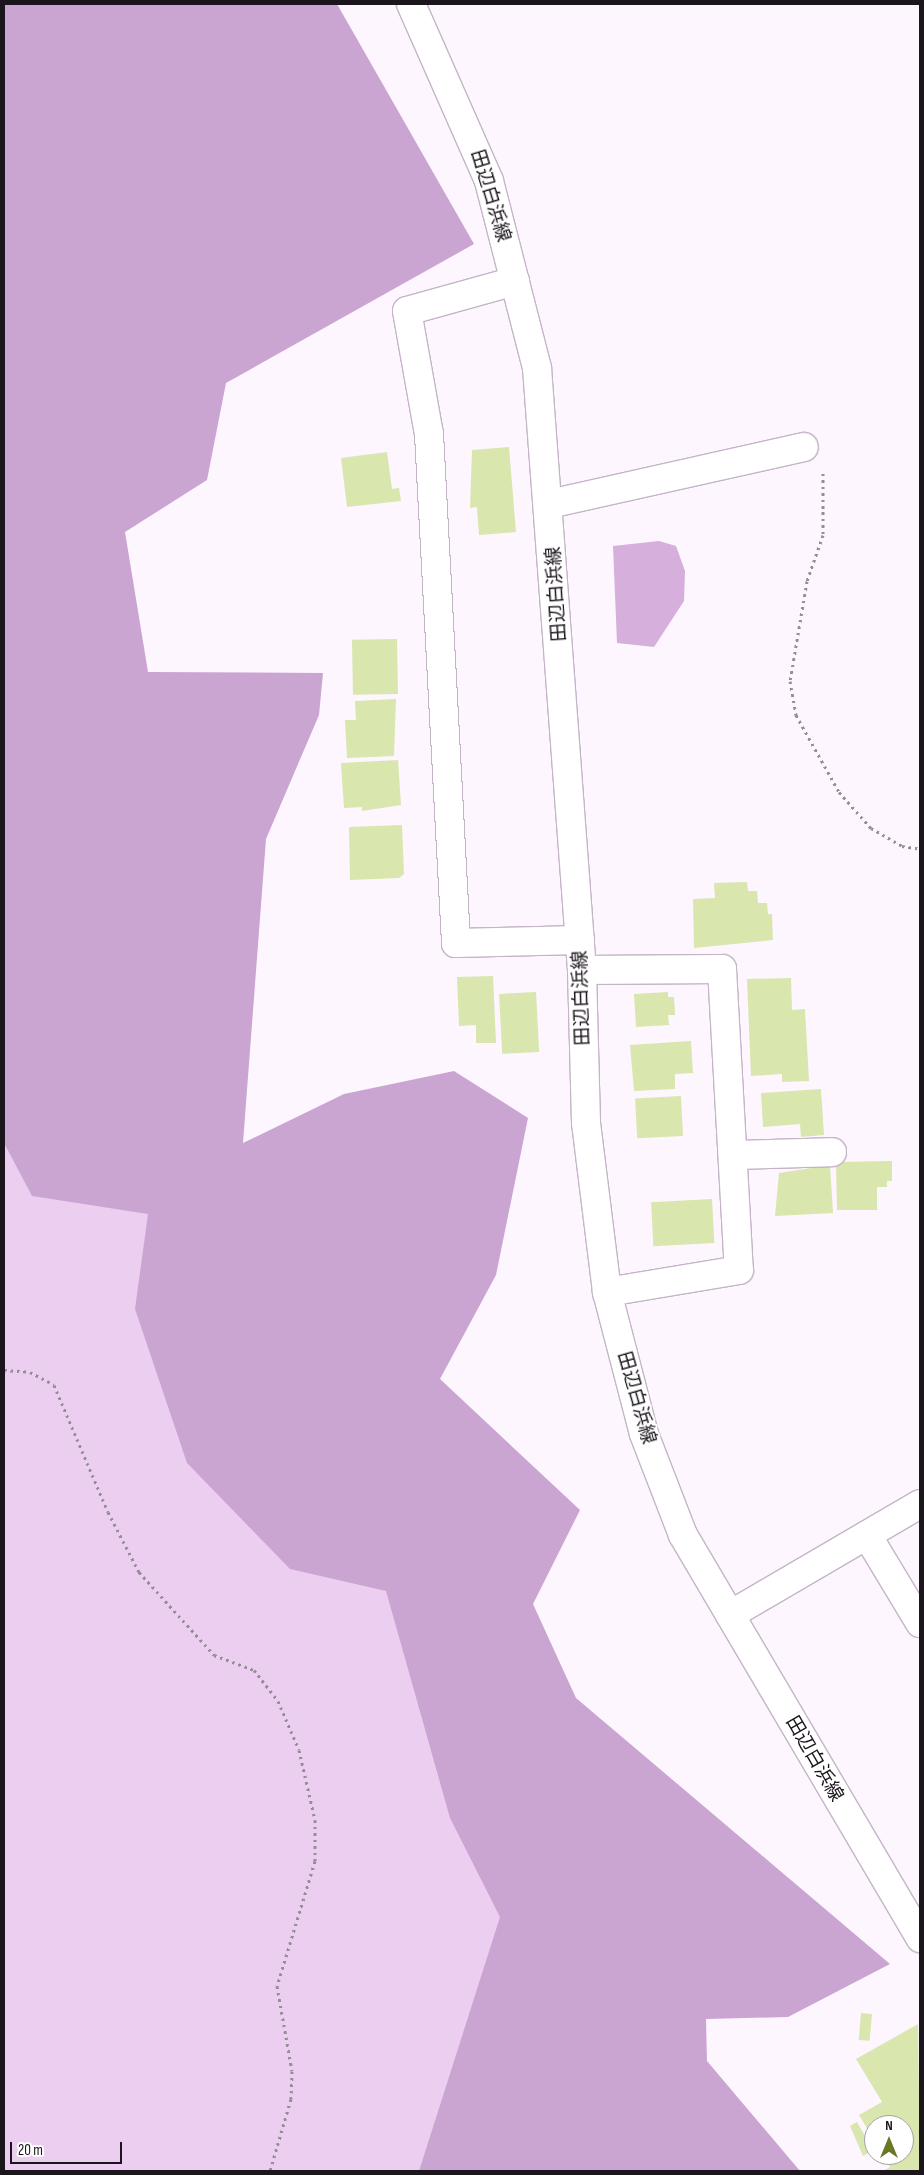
<!DOCTYPE html>
<html>
<head>
<meta charset="utf-8">
<style>
	body { margin:0 }
	#map { position:relative; width:924px; height:2175px; overflow:hidden; background:#fdf6ff; font-family:"Sofia Sans Condensed","Noto Sans JP",sans-serif }
	div>[style] { position:absolute }
	.green>* { inset:0; background:#ebcef0 }
	.forest>* { inset:0; background:#cba5d2 }
	.water>* { inset:0; background:#d6afdc }
	.building>* { inset:0; background:#d9e6ae; transform-origin:0 0 }
	.path>* { height:3px; margin-top:-1.5px; transform-origin:0; background:repeating-linear-gradient(90deg,#948e96 0 2.5px,transparent 0 6.5px) }
	.roads { filter:drop-shadow(1px 0 #c5b4c8) drop-shadow(-1px 0 #c5b4c8) drop-shadow(0 1px #c5b4c8) drop-shadow(0 -1px #c5b4c8) }
	.minor>* { height:28px; margin:-14px; padding:0 14px; transform-origin:14px; border-radius:14px; background:#fff }
	.primary>* { height:28px; margin:-14px; padding:0 14px; transform-origin:14px; border-radius:14px; background:#fff }
	span { translate:-50% -50%; white-space:nowrap; text-align:center; line-height:1.15; -webkit-text-stroke:4px #fff; paint-order:stroke }
	.street-label { font-size:19px; color:#1b151c }
	.frame { position:absolute; inset:0; border:5px solid #1b151c; pointer-events:none }
	.north { position:absolute; left:864px; top:2115px; width:50px; height:50px; box-sizing:border-box; background:#fff; border:1px solid #a4a1a4; border-radius:50%; rotate:0deg; font-size:14px; font-weight:700; line-height:20px; text-align:center; color:#1b151c }
	.north::after { content:''; display:block; margin:auto; width:18px; height:22px; background:#6a7825; clip-path:polygon(50% 0,100% 100%,50% 72%,0 100%) }
	.scale { position:absolute; left:10px; top:2142px; width:112px; height:22px; box-sizing:border-box; border:2px solid #1b151c; border-top:0; padding-left:6px; font-size:15px; line-height:18px; white-space:nowrap; color:#1b151c; -webkit-text-stroke:4px #fff; paint-order:stroke }
</style>
</head>
<body>
<div id="map">
	<div class="green">
		<i style="clip-path:polygon(4px 715px,93px 1024px,539px 1727px,526px 2171px,4px 2171px)"></i>
	</div>
	<div class="forest">
		<i style="clip-path:polygon(4px 4px,337px 4px,474px 244px,226px 383px,207px 480px,125px 532px,148px 672px,323px 673px,319px 715px,266px 839px,243px 1143px,344px 1094px,454px 1071px,528px 1118px,496px 1275px,440px 1379px,580px 1510px,533px 1604px,576px 1698px,890px 1964px,788px 2017px,706px 2019px,707px 2061px,800px 2171px,419px 2171px,500px 1917px,450px 1818px,386px 1591px,290px 1569px,187px 1463px,135px 1309px,148px 1214px,32px 1196px,4px 1143px)"></i>
	</div>
	<div class="water">
		<i style="clip-path:polygon(659px 541px,676px 546px,685px 571px,684px 601px,654px 647px,617px 643px,613px 546px)"></i>
	</div>
	<div class="building">
		<i style="clip-path:polygon(509px 447px,516px 532px,479px 535px,477px 507px,470px 508px,472px 450px)"></i>
		<i style="clip-path:polygon(387px 452px,392px 489px,399px 488px,401px 501px,347px 507px,341px 458px)"></i>
		<i style="left:397px;top:639px;width:55px;height:45px;rotate:89deg"></i>
		<i style="clip-path:polygon(396px 699px,394px 756px,347px 758px,345px 720px,356px 720px,355px 701px)"></i>
		<i style="clip-path:polygon(398px 760px,401px 805px,362px 811px,362px 807px,344px 808px,341px 763px)"></i>
		<i style="clip-path:polygon(402px 825px,404px 874px,399px 878px,350px 880px,349px 827px)"></i>
		<i style="clip-path:polygon(747px 882px,748px 891px,757px 891px,758px 903px,767px 903px,768px 914px,772px 914px,773px 940px,694px 948px,693px 899px,715px 898px,714px 883px)"></i>
		<i style="clip-path:polygon(493px 976px,496px 1043px,476px 1043px,476px 1025px,459px 1026px,457px 977px)"></i>
		<i style="clip-path:polygon(791px 978px,792px 1010px,805px 1009px,809px 1081px,782px 1082px,782px 1074px,751px 1076px,747px 979px)"></i>
		<i style="left:536px;top:992px;width:60px;height:37px;rotate:87deg"></i>
		<i style="clip-path:polygon(668px 992px,668px 997px,674px 997px,675px 1015px,668px 1015px,669px 1025px,636px 1027px,634px 994px)"></i>
		<i style="clip-path:polygon(691px 1041px,693px 1073px,675px 1074px,675px 1089px,634px 1091px,630px 1045px)"></i>
		<i style="clip-path:polygon(821px 1089px,824px 1135px,801px 1137px,800px 1124px,763px 1127px,761px 1093px)"></i>
		<i style="left:681px;top:1096px;width:40px;height:46px;rotate:87deg"></i>
		<i style="clip-path:polygon(892px 1161px,892px 1181px,887px 1181px,887px 1187px,877px 1187px,877px 1210px,837px 1210px,836px 1162px)"></i>
		<i style="clip-path:polygon(830px 1165px,833px 1213px,775px 1216px,779px 1173px)"></i>
		<i style="left:712px;top:1199px;width:44px;height:61px;rotate:87deg"></i>
		<i style="left:861px;top:2013px;width:11px;height:27px;rotate:5deg"></i>
		<i style="clip-path:polygon(918px 2024px,920px 2171px,883px 2171px,890px 2167px,883px 2155px,904px 2155px,904px 2125px,874px 2125px,874px 2140px,859px 2115px,882px 2102px,856px 2059px)"></i>
		<i style="clip-path:polygon(857px 2122px,873px 2150px,863px 2156px,850px 2126px)"></i>
	</div>
	<div class="path">
		<i style="left:823px;top:473px;width:62px;rotate:90deg"></i>
		<i style="left:823px;top:535px;width:49px;rotate:109.2deg"></i>
		<i style="left:807px;top:581px;width:101px;rotate:99.6deg"></i>
		<i style="left:790px;top:681px;width:35px;rotate:80deg"></i>
		<i style="left:796px;top:715px;width:88px;rotate:60.8deg"></i>
		<i style="left:839px;top:792px;width:48px;rotate:48.4deg"></i>
		<i style="left:871px;top:828px;width:36px;rotate:30deg"></i>
		<i style="left:902px;top:846px;width:18px;rotate:9deg"></i>
		<i style="left:4px;top:1370px;width:26px;rotate:4deg"></i>
		<i style="left:30px;top:1372px;width:27px;rotate:28deg"></i>
		<i style="left:54px;top:1385px;width:138px;rotate:67deg"></i>
		<i style="left:108px;top:1512px;width:68px;rotate:62.7deg"></i>
		<i style="left:139px;top:1572px;width:112px;rotate:47.9deg"></i>
		<i style="left:214px;top:1655px;width:43px;rotate:20.6deg"></i>
		<i style="left:254px;top:1670px;width:39px;rotate:52deg"></i>
		<i style="left:278px;top:1701px;width:53px;rotate:66.8deg"></i>
		<i style="left:299px;top:1750px;width:72px;rotate:77.1deg"></i>
		<i style="left:315px;top:1820px;width:41px;rotate:90deg"></i>
		<i style="left:315px;top:1861px;width:131px;rotate:106.9deg"></i>
		<i style="left:277px;top:1986px;width:86px;rotate:80deg"></i>
		<i style="left:292px;top:2071px;width:28px;rotate:92deg"></i>
		<i style="left:291px;top:2099px;width:75px;rotate:106.3deg"></i>
	</div>
	<div class="roads">
		<div class="minor">
			<i style="left:515px;top:281px;width:112px;rotate:164.5deg"></i>
			<i style="left:407px;top:311px;width:125px;rotate:79.9deg"></i>
			<i style="left:429px;top:434px;width:510px;rotate:86.96deg"></i>
			<i style="left:456px;top:943px;width:124px;rotate:-1.4deg"></i>
			<i style="left:549px;top:504px;width:261px;rotate:-12.6deg"></i>
			<i style="left:582px;top:970px;width:140px;rotate:-0.4deg"></i>
			<i style="left:722px;top:969px;width:301px;rotate:86.8deg"></i>
			<i style="left:739px;top:1270px;width:134px;rotate:170.5deg"></i>
			<i style="left:733px;top:1155px;width:99px;rotate:-1.7deg"></i>
			<i style="left:867px;top:1535px;width:103px;rotate:58.9deg"></i>
			<i style="left:730px;top:1615px;width:220px;rotate:-30.3deg"></i>
		</div>
		<div class="primary">
			<i style="left:411px;top:4px;width:193px;rotate:66.2deg"></i>
			<i style="left:489px;top:181px;width:193px;rotate:75.6deg"></i>
			<i style="left:537px;top:368px;width:604px;rotate:85.73deg"></i>
			<i style="left:582px;top:970px;width:153px;rotate:88.5deg"></i>
			<i style="left:586px;top:1123px;width:170px;rotate:82.9deg"></i>
			<i style="left:607px;top:1292px;width:147px;rotate:75.4deg"></i>
			<i style="left:644px;top:1434px;width:108px;rotate:68.9deg"></i>
			<i style="left:683px;top:1535px;width:468px;rotate:59.5deg"></i>
		</div>
	</div>
	<div class="street-label">
		<span style="left:490px;top:196px;rotate:73deg">田辺白浜線</span>
		<span style="left:557px;top:594px;rotate:-94deg">田辺白浜線</span>
		<span style="left:582px;top:998px;rotate:-92deg">田辺白浜線</span>
		<span style="left:636px;top:1398px;rotate:74deg">田辺白浜線</span>
		<span style="left:814px;top:1759px;rotate:60deg">田辺白浜線</span>
	</div>
	<div class="frame"></div>
	<div class="north">N</div>
	<div class="scale">20 m</div>
</div>
</body>
</html>
